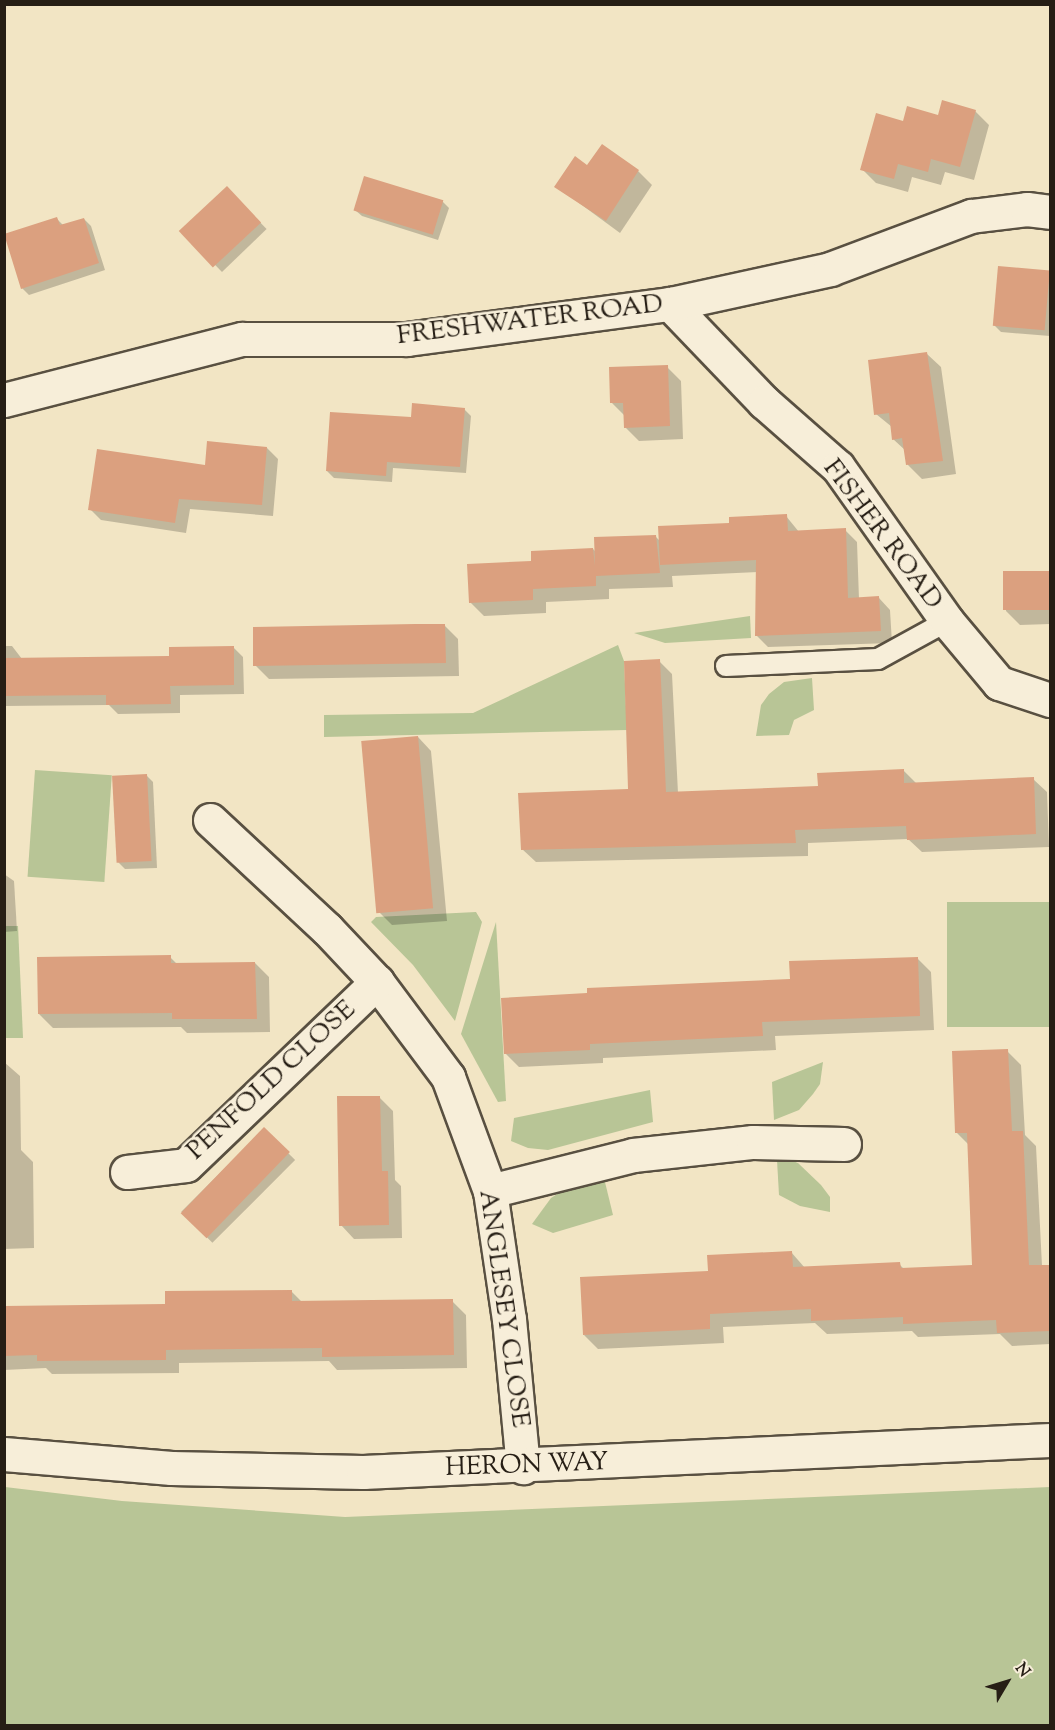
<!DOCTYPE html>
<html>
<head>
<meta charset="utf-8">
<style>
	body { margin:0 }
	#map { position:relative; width:1055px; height:1730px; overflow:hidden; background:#f2e5c4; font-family:"Sorts Mill Goudy",serif }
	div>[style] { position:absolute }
	.green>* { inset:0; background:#b8c596; transform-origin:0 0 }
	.shadow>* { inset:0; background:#0003; transform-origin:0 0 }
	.building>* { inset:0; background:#dba07f; transform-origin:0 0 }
	.roads { filter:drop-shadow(2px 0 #595041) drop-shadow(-2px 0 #595041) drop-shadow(0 2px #595041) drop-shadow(0 -2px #595041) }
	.lane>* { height:20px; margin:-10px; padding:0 10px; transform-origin:10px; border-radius:10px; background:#f7eed9 }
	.street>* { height:33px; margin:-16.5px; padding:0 16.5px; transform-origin:16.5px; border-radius:16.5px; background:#f7eed9 }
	span { translate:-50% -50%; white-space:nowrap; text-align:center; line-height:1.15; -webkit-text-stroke:5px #f7eed9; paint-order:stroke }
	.street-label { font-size:26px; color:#261e15 }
	.frame { position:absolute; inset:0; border:6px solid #261e15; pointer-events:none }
	.north { position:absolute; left:977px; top:1652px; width:60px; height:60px; -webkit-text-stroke:4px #f7eed9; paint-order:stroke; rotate:52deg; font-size:16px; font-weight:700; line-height:24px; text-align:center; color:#261e15 }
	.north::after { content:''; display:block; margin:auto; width:21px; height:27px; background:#261e15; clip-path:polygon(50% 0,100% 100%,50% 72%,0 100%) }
</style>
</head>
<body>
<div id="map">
	<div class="green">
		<i style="clip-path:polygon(750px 616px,751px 638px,665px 643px,634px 633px)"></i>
		<i style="clip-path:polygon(618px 645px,624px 661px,627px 730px,324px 737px,324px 715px,473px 713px)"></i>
		<i style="clip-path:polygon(812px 678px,814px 710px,794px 720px,789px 735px,756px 736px,761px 705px,769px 694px,784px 682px)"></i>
		<i style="left:35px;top:770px;width:77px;height:107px;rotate:4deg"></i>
		<i style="left:1050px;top:902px;width:125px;height:103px;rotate:90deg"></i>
		<i style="clip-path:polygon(476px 912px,482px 922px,455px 1021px,413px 965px,371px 922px,376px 917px)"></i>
		<i style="clip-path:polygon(496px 922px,506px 1101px,498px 1102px,461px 1034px)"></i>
		<i style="clip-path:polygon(5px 926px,18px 926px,23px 1038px,5px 1038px)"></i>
		<i style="clip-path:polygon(823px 1062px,820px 1084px,813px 1094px,799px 1110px,774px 1120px,772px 1082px)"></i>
		<i style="clip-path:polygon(650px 1090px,653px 1122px,548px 1150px,528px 1148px,511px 1141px,514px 1118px)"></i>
		<i style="clip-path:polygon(788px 1159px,798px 1163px,821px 1185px,830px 1197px,830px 1212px,800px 1206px,779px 1195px,777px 1160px)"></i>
		<i style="clip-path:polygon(604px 1178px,613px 1215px,553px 1233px,532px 1224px,551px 1198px,565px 1189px)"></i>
		<i style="clip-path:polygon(5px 1487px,122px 1501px,345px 1517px,1050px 1487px,1050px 1725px,5px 1725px)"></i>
	</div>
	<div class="shadow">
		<i style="clip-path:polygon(975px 111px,989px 125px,974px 180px,945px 172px,941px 185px,912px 177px,908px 192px,876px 183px,862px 169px,904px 122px)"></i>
		<i style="clip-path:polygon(588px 167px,638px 171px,652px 185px,620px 233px,556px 186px)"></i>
		<i style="left:227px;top:188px;width:57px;height:62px;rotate:46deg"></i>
		<i style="clip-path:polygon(442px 201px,449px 208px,438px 240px,362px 216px,355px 210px)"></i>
		<i style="clip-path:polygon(57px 219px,64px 226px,84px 219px,91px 226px,105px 270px,29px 295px,22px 288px)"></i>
		<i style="clip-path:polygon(999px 268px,1050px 272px,1050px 336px,1001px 332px,994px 325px)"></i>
		<i style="clip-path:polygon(927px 354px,941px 367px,956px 474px,922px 479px,908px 465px,906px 451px,893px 439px,892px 427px,876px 414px)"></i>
		<i style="clip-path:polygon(667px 367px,681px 381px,683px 439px,639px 441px,625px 427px,625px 416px,612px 403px)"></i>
		<i style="clip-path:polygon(464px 409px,471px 416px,466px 473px,393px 468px,392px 482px,334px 478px,327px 471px,412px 418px)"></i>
		<i style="clip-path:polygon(267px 448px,278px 459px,273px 516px,190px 509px,186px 533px,101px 520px,90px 509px)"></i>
		<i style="clip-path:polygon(786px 516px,799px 532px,845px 530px,857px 542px,859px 599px,879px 598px,890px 610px,892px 643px,768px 647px,756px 635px,758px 572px,672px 576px,673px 587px,609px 589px,609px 599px,546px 602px,546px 613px,484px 616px,470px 602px,532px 562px,593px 549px,596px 552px,655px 536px,660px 541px)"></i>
		<i style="clip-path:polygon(1050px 573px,1050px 624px,1020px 625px,1006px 611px,1004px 575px)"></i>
		<i style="clip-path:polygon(444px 625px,458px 639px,459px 676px,269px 679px,255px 665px)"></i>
		<i style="clip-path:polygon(4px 646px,12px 646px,22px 659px,168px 657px,233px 647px,243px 657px,244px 694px,180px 695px,180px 713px,118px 714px,109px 705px,4px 706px)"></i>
		<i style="clip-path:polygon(659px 661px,672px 674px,678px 793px,820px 787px,903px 770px,917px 784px,1033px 779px,1047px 792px,1049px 847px,922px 852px,908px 839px,808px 843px,808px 856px,536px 862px,522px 849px,630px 790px)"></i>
		<i style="clip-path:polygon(418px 737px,431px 751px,447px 921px,392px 925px,378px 911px)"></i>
		<i style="clip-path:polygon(146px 775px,153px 782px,157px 868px,125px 869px,118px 862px)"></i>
		<i style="clip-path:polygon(4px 874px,14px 881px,17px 931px,4px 932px)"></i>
		<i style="clip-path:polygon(170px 957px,177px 964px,255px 963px,269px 977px,270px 1032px,187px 1033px,181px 1027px,53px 1028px,39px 1014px)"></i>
		<i style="clip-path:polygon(917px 958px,931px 972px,934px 1030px,775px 1036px,776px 1050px,603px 1058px,603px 1063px,519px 1067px,505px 1053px,792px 981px)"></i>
		<i style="clip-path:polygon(1007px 1051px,1021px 1065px,1025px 1135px,1036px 1146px,1042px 1266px,1050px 1265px,1050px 1344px,1012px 1346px,1000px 1334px,918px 1337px,912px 1331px,827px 1334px,815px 1323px,723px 1327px,724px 1343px,598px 1349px,584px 1335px,710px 1273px,791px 1252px,805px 1268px,899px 1264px,905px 1270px,974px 1267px,969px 1145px,957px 1133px)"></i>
		<i style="clip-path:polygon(4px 1062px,20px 1076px,21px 1150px,33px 1162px,34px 1248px,4px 1249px)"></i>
		<i style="clip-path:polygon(379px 1097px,393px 1111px,395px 1180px,401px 1186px,402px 1238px,354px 1239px,341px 1225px)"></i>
		<i style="left:264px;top:1129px;width:44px;height:117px;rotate:45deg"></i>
		<i style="clip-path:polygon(291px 1291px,302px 1302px,452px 1301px,466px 1315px,467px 1368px,337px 1370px,329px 1361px,179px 1363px,179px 1373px,52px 1374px,46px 1368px,4px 1370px,4px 1308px,167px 1305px)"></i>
	</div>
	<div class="building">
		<i style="clip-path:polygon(942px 100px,976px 110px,960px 167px,931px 159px,928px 172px,898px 164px,894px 179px,860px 170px,876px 113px,903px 121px,907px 106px,938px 115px)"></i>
		<i style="clip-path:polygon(602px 144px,639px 170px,606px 221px,554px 187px,575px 156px,587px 165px)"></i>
		<i style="left:364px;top:176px;width:83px;height:36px;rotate:17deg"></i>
		<i style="left:227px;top:186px;width:50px;height:66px;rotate:47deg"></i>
		<i style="clip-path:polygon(57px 217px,60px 225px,84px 218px,99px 263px,21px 289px,4px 234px)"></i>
		<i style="left:998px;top:266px;width:52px;height:60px;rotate:5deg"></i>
		<i style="clip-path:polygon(927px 352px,943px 461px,906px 465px,902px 438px,892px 440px,889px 413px,874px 415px,868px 360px)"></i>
		<i style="clip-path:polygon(668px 365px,670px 426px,624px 428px,623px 403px,610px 403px,609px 367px)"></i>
		<i style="clip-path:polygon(412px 403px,465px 408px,460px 467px,387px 462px,386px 476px,326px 471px,330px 412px,411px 417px)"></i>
		<i style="clip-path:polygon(207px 441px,267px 447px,262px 505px,179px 499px,175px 523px,88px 510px,97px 449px,205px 465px)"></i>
		<i style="clip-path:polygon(787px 514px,788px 531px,846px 528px,848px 598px,879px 596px,881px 631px,755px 636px,756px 560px,660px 565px,658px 526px,729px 523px,729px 517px)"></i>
		<i style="clip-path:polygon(656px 535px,660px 573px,596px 576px,596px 586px,533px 589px,533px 600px,469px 603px,467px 564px,531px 561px,531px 551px,593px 548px,595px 566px,594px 537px)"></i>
		<i style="left:1050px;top:571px;width:39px;height:47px;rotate:90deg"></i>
		<i style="clip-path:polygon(415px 624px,445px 624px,446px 663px,253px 666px,253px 627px)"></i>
		<i style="clip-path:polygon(234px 646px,234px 685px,170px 686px,171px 704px,106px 705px,106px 695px,4px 696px,4px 658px,169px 656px,169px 669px,169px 647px)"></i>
		<i style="clip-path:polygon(660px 659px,666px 792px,818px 786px,817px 773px,904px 769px,904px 783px,1034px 777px,1036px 834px,907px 840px,906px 826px,795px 830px,796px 843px,521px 850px,518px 793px,628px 789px,624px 661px)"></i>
		<i style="left:418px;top:736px;width:173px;height:57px;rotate:85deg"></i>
		<i style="left:147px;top:774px;width:87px;height:35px;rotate:87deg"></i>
		<i style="clip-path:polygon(171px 955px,171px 963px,255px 962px,257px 1019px,172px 1019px,172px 1013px,38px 1014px,37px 957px)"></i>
		<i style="clip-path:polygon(918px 957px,920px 1016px,762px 1022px,763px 1036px,590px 1044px,590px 1050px,504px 1054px,501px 998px,587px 993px,587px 988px,790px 979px,789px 961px)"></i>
		<i style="clip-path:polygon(1008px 1049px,1012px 1131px,1023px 1131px,1029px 1265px,1050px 1265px,1050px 1331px,997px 1333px,996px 1320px,903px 1324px,903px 1317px,811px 1321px,811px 1309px,710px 1314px,710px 1329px,583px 1335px,580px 1277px,708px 1271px,707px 1255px,792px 1251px,793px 1267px,900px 1262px,901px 1268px,972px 1265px,967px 1133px,955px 1133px,952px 1051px)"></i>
		<i style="clip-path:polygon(337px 1096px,380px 1096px,382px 1171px,388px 1171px,389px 1225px,339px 1226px)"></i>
		<i style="left:264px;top:1127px;width:36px;height:120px;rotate:44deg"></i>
		<i style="clip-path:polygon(292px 1290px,292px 1301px,453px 1299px,454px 1355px,322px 1357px,322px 1348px,166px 1350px,166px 1360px,37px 1361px,37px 1355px,4px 1356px,4px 1306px,165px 1304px,165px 1291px)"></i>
	</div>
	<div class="roads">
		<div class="lane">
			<i style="left:726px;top:666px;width:152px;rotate:-2.6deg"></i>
			<i style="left:878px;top:659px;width:79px;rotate:-28.8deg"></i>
		</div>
		<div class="street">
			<i style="left:670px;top:304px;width:136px;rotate:46.2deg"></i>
			<i style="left:764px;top:402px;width:98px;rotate:41.3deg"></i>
			<i style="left:838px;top:467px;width:189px;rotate:54.7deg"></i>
			<i style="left:947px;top:621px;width:81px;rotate:50deg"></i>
			<i style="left:999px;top:683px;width:54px;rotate:18.4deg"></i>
			<i style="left:4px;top:400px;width:246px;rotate:-14.4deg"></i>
			<i style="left:242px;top:339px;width:165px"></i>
			<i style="left:407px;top:339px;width:265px;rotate:-7.6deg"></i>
			<i style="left:670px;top:304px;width:164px;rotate:-12.3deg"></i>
			<i style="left:830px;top:269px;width:151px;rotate:-20.6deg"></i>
			<i style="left:971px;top:216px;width:56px;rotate:-7.1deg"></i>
			<i style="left:1027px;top:209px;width:23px;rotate:7deg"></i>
			<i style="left:210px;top:820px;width:160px;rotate:43deg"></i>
			<i style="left:327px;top:929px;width:73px;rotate:46.7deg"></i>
			<i style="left:377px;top:982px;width:119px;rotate:53.2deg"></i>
			<i style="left:448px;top:1077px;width:121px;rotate:69.8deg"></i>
			<i style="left:490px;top:1191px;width:129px;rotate:81.6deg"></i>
			<i style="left:509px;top:1319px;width:149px;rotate:84.6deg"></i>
			<i style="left:127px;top:1172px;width:59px;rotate:-6.8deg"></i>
			<i style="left:186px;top:1165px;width:265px;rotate:-43.8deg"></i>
			<i style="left:490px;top:1191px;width:147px;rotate:-14.1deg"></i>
			<i style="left:633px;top:1155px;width:121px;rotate:-6.2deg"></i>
			<i style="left:753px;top:1142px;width:91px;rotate:1.3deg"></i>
			<i style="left:4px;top:1454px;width:168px;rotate:4.8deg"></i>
			<i style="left:171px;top:1468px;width:192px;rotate:1.2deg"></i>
			<i style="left:363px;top:1472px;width:688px;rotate:-2.67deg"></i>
		</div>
	</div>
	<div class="street-label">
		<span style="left:530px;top:321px;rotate:-7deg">FRESHWATER ROAD</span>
		<span style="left:882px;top:535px;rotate:53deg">FISHER ROAD</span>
		<span style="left:272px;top:1081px;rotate:-43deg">PENFOLD CLOSE</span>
		<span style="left:503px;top:1309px;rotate:82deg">ANGLESEY CLOSE</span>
		<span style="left:527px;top:1466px;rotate:-2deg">HERON WAY</span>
	</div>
	<div class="frame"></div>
	<div class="north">N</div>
</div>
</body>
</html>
